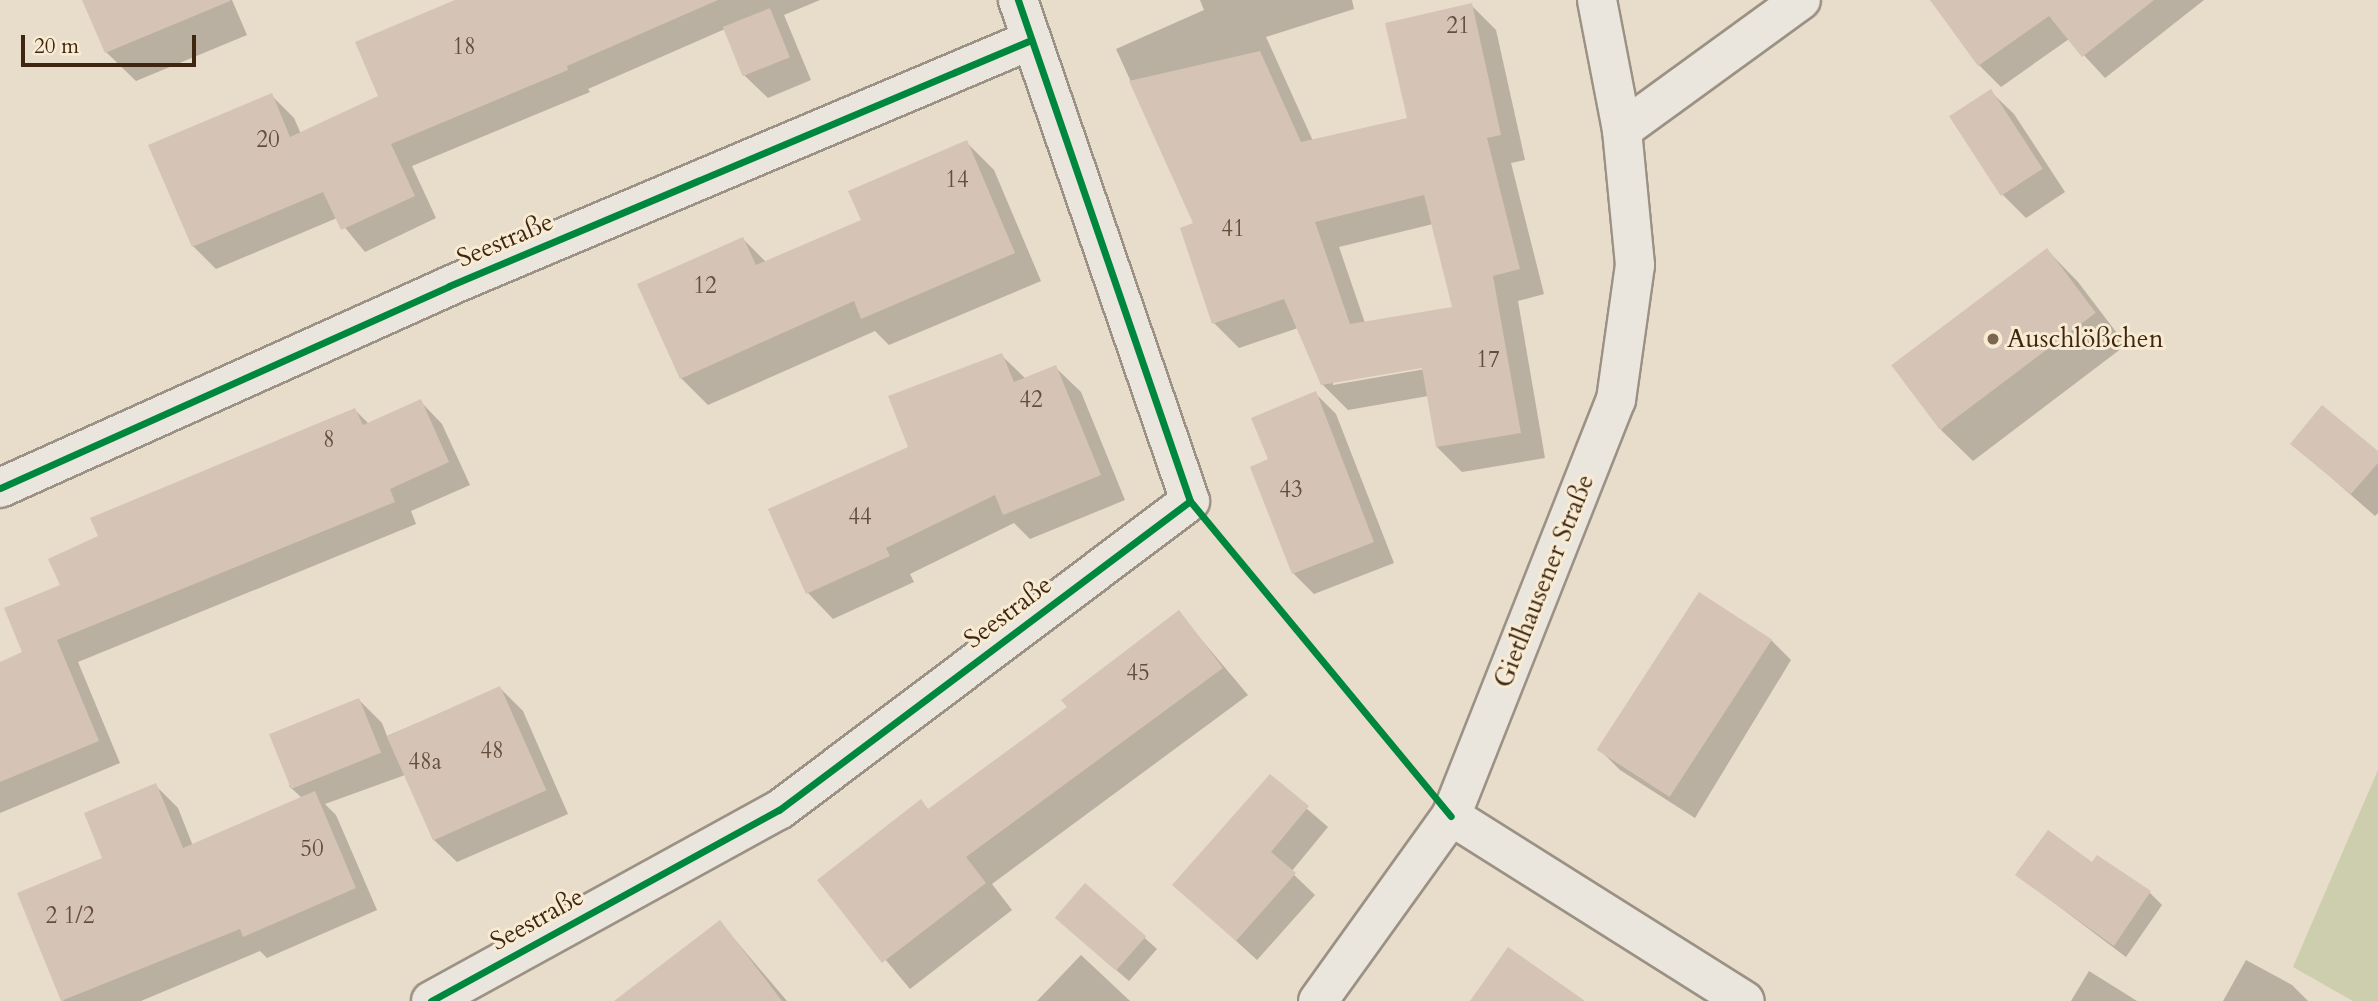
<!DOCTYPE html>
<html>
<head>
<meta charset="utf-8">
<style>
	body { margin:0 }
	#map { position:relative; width:2378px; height:1001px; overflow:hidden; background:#e8dcca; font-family:Cardo,serif }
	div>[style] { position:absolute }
	.green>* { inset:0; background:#cccead }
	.shadow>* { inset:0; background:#0003 }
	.building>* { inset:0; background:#d5c3b6; transform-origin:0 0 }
	.roads { filter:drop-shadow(2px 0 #9b9184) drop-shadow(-2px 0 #9b9184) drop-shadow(0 2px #9b9184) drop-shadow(0 -2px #9b9184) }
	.minor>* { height:38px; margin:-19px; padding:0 19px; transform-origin:19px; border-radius:19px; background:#ebe6dd }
	.cycleway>* { height:7px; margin:-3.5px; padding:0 3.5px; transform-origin:3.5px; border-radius:3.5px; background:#00873e }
	.dots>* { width:19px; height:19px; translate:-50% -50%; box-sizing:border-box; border:4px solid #f8ebd4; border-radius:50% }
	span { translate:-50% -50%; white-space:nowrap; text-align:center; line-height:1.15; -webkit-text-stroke:6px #f8ebd4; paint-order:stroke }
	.number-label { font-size:23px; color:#644d3a }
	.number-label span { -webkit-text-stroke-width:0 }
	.street-label { font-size:26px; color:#3f2610 }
	.poi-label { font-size:26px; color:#3f2610 }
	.left { translate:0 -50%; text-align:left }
	.scale { position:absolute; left:21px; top:35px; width:175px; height:32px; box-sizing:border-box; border:4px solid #3f2610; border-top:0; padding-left:9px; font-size:21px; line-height:24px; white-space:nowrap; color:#3f2610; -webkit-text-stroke:5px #f8ebd4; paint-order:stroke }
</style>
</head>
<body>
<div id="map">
	<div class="green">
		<i style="clip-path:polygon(2378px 770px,2378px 1001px,2353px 1001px,2293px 967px)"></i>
	</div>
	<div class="shadow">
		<i style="clip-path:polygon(84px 0,232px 0,247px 35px,136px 81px,106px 52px)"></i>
		<i style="clip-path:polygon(455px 0,820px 0,784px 15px,811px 80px,768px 98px,745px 76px,725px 29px,588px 89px,590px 92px,412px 166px,436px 218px,365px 252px,337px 218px,216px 269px,193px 246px,271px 95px,294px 118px,301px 134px,380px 97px)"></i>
		<i style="clip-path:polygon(evenodd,1200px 0,1352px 0,1354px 9px,1266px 37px,1313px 141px,1410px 119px,1471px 5px,1496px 30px,1525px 160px,1511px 163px,1544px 294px,1518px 301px,1545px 458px,1462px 472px,1437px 447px,1428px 396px,1348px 410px,1322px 384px,1298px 328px,1239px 348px,1214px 323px,1196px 224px,1116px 49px,1204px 10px,1200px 0,1433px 224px,1454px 308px,1365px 323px,1339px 247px,1433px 224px,1200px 0,1430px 365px,1431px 368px,1333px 385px,1333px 381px,1430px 365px)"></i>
		<i style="clip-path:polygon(1986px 0,2204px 0,2105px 78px,2069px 39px,2001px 87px,1979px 65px)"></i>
		<i style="clip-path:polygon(1990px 91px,2014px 114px,2065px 192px,2026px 218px,2003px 195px,1951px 117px)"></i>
		<i style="clip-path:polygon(966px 142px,994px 170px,1041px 281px,889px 345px,875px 331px,708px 405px,681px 378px,743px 239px,767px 263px,863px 221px)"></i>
		<i style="clip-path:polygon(2047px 250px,2078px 282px,2126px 345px,1973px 461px,1941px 430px)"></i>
		<i style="clip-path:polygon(1001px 355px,1026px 379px,1055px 367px,1081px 392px,1125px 500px,1030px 539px,1014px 523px,910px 574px,914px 582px,833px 619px,808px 593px,770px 510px,911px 448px)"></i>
		<i style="clip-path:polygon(1315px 393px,1336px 414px,1394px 563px,1314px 594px,1293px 573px,1271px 460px)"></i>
		<i style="clip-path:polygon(420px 401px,442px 424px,470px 485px,411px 511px,416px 524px,78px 662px,120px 763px,0 813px,0 664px,25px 653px,62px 586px,355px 410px,369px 424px)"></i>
		<i style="clip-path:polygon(2293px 444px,2378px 454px,2378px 513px,2375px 516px)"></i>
		<i style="clip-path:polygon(1179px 613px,1248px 695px,992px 884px,1012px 910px,910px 989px,819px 880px,920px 801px,929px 810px,1069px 707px)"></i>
		<i style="clip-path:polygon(1771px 640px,1791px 660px,1695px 818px,1620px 770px,1600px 750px)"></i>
		<i style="clip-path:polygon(500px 688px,523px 711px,568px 814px,457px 862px,433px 839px,405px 775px,325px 804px,336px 815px,377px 910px,267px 958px,260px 951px,141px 1001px,63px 1001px,19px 894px,104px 859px,156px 786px,178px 808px,193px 846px,302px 798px,289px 786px,359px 700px,382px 723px,387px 736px)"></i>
		<i style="clip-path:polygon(1270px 777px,1328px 827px,1291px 872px,1315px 895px,1257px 960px,1175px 885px)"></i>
		<i style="clip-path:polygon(2093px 864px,2150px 893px,2162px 905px,2126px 957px,2017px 875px)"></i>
		<i style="clip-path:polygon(1085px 885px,1157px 949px,1129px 981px,1069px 929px)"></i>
		<i style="clip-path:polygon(720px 922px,787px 1001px,617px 1001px)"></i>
		<i style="clip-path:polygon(1081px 955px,1130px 1001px,1037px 1001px)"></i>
		<i style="clip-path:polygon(2246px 960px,2292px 985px,2308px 1001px,2223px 1001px)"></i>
		<i style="clip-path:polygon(2089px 971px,2137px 1001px,2071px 1001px)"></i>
	</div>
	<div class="building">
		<i style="clip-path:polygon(82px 0,230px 0,230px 1px,105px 53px)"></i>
		<i style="clip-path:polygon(455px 0,718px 0,567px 66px,568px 70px,391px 144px,415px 196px,341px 230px,323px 192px,192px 247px,148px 145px,272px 93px,290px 137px,378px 96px,355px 42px)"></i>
		<i style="clip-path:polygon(1930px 0,2154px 0,2082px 57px,2049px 16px,1978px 66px)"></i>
		<i style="clip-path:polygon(evenodd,1472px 3px,1501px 135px,1487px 138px,1520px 269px,1493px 276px,1521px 433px,1436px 447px,1422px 368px,1321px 385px,1284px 299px,1212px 324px,1180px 228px,1193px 223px,1129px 81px,1260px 51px,1301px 142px,1407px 118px,1385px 23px,1472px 3px,1424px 195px,1452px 307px,1350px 324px,1315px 222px,1424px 195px)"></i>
		<i style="left:770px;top:8px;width:53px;height:51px;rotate:68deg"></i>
		<i style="left:1991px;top:89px;width:95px;height:50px;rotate:57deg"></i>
		<i style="clip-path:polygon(967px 140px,1015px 253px,861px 319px,854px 301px,680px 379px,637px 284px,743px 237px,756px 265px,861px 220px,848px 191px)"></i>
		<i style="left:2047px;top:248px;width:81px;height:195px;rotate:53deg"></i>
		<i style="clip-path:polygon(1002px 353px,1014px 382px,1056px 365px,1101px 475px,1003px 515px,995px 495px,886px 548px,890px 556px,806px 594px,768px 509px,908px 447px,888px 396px)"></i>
		<i style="clip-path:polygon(1316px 391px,1374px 542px,1292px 574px,1250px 467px,1268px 459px,1251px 418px)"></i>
		<i style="clip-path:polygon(421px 399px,449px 462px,390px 489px,395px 502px,57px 640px,99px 741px,0 782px,0 662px,22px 652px,4px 608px,60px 585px,48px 559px,98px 536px,90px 518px,355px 408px,363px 425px)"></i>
		<i style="clip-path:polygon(2322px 405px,2378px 451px,2378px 463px,2351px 494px,2290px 444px)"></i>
		<i style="left:1699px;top:592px;width:87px;height:188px;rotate:33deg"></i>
		<i style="clip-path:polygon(1179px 610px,1223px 668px,966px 857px,986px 883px,882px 963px,817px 880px,921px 799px,928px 809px,1067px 707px,1061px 700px)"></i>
		<i style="left:500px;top:686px;width:114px;height:124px;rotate:66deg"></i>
		<i style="left:359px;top:698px;width:59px;height:97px;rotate:68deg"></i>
		<i style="clip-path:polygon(1270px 774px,1309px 806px,1271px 852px,1296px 873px,1236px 941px,1172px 885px)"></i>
		<i style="clip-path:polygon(156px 783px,183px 848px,315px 791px,356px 888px,243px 937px,240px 929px,61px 1001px,17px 893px,102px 858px,84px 813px)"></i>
		<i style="clip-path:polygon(2048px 830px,2092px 862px,2097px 855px,2151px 891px,2114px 946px,2015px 875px)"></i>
		<i style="left:1085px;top:883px;width:81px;height:46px;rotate:41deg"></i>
		<i style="clip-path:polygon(720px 920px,782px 1001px,614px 1001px)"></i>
		<i style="clip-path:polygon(1508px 947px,1585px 1001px,1470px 1001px)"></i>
	</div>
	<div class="roads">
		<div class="minor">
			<i style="left:1622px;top:130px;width:221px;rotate:-36deg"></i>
			<i style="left:0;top:488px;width:492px;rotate:-24.2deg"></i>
			<i style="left:449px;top:286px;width:632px;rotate:-22.91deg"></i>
			<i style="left:1451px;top:816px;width:347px;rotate:32.2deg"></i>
			<i style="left:431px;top:1001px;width:397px;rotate:-28.8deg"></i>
			<i style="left:779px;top:810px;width:514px;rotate:-36.94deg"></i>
			<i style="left:1190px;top:501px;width:530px;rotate:-108.95deg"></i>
			<i style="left:1318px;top:1001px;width:228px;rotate:-54.3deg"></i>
			<i style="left:1451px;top:816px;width:448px;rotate:-68.4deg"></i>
			<i style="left:1616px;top:400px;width:136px;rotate:-82deg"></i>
			<i style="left:1635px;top:265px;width:136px;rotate:-95.5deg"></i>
			<i style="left:1622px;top:130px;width:132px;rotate:-100.9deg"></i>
		</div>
	</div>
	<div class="cycleway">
		<i style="left:0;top:488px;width:492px;rotate:-24.2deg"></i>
		<i style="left:449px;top:286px;width:632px;rotate:-22.91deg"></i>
		<i style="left:1190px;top:501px;width:409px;rotate:50.4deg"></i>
		<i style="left:431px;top:1001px;width:397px;rotate:-28.8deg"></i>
		<i style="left:779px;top:810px;width:514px;rotate:-36.94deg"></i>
		<i style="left:1190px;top:501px;width:530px;rotate:-108.95deg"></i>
	</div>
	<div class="dots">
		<i style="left:1993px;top:339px;background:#7a6651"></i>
	</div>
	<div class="number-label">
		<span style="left:1458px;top:26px">21</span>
		<span style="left:464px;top:47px">18</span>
		<span style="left:268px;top:140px">20</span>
		<span style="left:957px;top:180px">14</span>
		<span style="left:1233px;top:229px">41</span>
		<span style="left:705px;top:286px">12</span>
		<span style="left:1488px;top:360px">17</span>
		<span style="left:1031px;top:400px">42</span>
		<span style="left:329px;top:440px">8</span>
		<span style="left:1291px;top:490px">43</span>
		<span style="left:860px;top:517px">44</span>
		<span style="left:1138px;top:673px">45</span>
		<span style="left:492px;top:751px">48</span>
		<span style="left:425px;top:762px">48a</span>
		<span style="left:312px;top:849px">50</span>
		<span style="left:70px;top:916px">2 1/2</span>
	</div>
	<div class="street-label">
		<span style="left:505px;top:240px;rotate:-23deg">Seestraße</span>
		<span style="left:1544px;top:581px;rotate:-68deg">Gietlhausener Straße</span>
		<span style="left:1008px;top:612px;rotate:-37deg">Seestraße</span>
		<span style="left:537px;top:919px;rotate:-29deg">Seestraße</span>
	</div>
	<div class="poi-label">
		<span class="left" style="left:2007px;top:339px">Auschlößchen</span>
	</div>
	<div class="scale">20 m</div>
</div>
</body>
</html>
